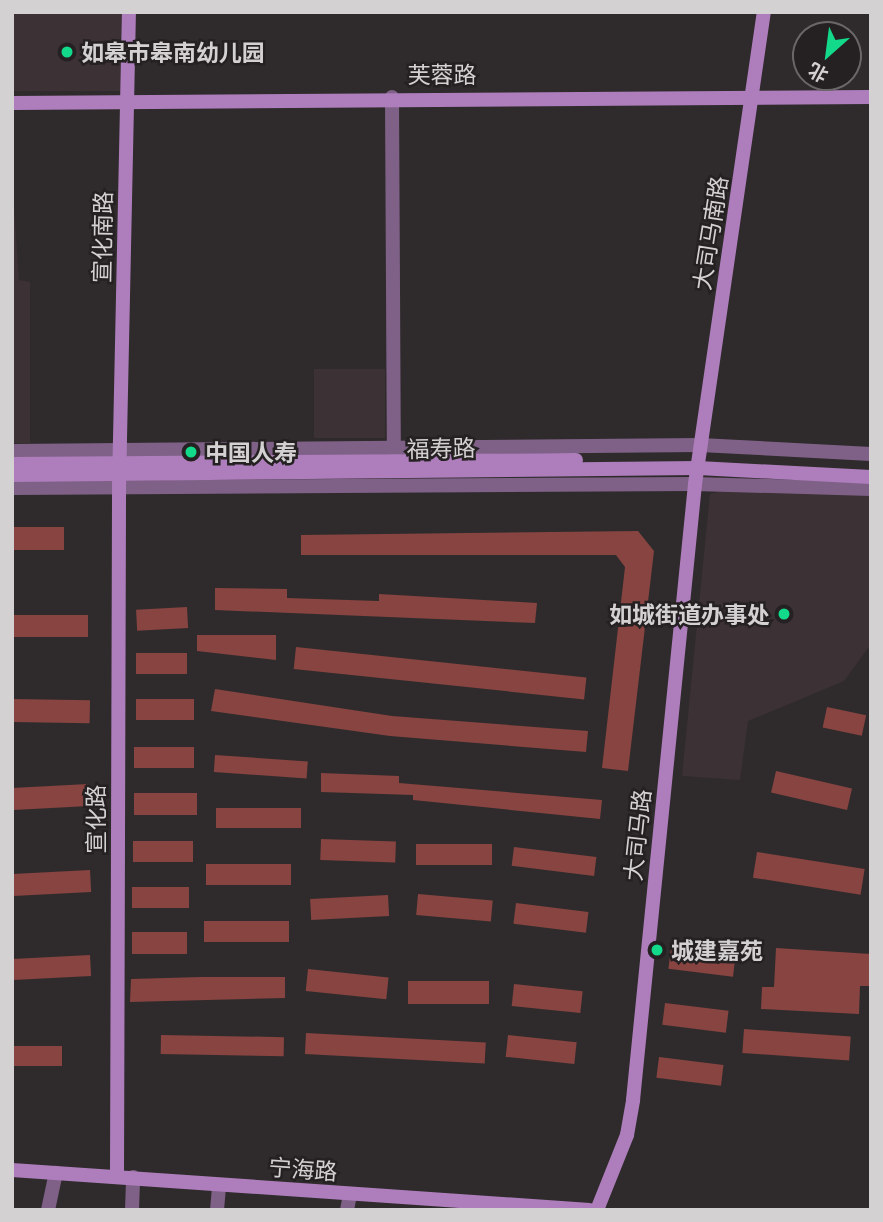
<!DOCTYPE html>
<html>
<head>
<meta charset="utf-8">
<style>
	body { margin:0 }
	#map { position:relative; width:883px; height:1222px; overflow:hidden; background:#2f2b2c; font-family:"IBM Plex Sans","Noto Sans SC",sans-serif }
	div>[style] { position:absolute }
	.built>* { inset:0; background:#3c3135; transform-origin:0 0 }
	.building>* { inset:0; background:#874440; transform-origin:0 0 }
	.street>* { height:14px; margin:-7px; padding:0 7px; transform-origin:7px; border-radius:7px; background:#7f6188 }
	.secondary>* { height:14px; margin:-7px; padding:0 7px; transform-origin:7px; border-radius:7px; background:#ae7ebc }
	.dots>* { width:19px; height:19px; translate:-50% -50%; box-sizing:border-box; border:4px solid #252122; border-radius:50% }
	span { translate:-50% -50%; white-space:nowrap; text-align:center; line-height:1.15; -webkit-text-stroke:5px #252122; paint-order:stroke }
	.poi-label { font-size:23px; color:#d4d1d2; font-weight:700 }
	.left { translate:0 -50%; text-align:left }
	.right { translate:-100% -50%; text-align:right }
	.street-label { font-size:23px; color:#d4d1d2 }
	.frame { position:absolute; inset:0; border:14px solid #d4d1d2; pointer-events:none }
	.north { position:absolute; left:792px; top:21px; width:70px; height:70px; box-sizing:border-box; background:#252122; border:2px solid #6b6768; border-radius:50%; rotate:208deg; font-size:19px; font-weight:700; line-height:28px; text-align:center; color:#d4d1d2 }
	.north::after { content:''; display:block; margin:auto; width:24px; height:32px; background:#13d98a; clip-path:polygon(50% 0,100% 100%,50% 72%,0 100%) }
</style>
</head>
<body>
<div id="map">
	<div class="built">
		<i style="left:12px;top:12px;width:110px;height:79px"></i>
		<i style="clip-path:polygon(12px 176px,19px 280px,30px 282px,30px 443px,13px 443px)"></i>
		<i style="left:314px;top:369px;width:71px;height:69px"></i>
		<i style="clip-path:polygon(728px 489px,871px 495px,871px 644px,844px 681px,748px 721px,740px 780px,682px 776px,710px 494px)"></i>
	</div>
	<div class="building">
		<i style="left:12px;top:527px;width:52px;height:23px"></i>
		<i style="clip-path:polygon(638px 531px,654px 551px,628px 771px,602px 768px,625px 567px,616px 555px,301px 555px,301px 535px)"></i>
		<i style="clip-path:polygon(215px 588px,287px 589px,287px 598px,379px 601px,379px 594px,537px 603px,535px 623px,215px 610px)"></i>
		<i style="left:187px;top:607px;width:21px;height:51px;rotate:87deg"></i>
		<i style="left:12px;top:615px;width:76px;height:22px"></i>
		<i style="clip-path:polygon(197px 635px,276px 635px,276px 660px,197px 651px)"></i>
		<i style="left:296px;top:647px;width:292px;height:22px;rotate:6deg"></i>
		<i style="left:136px;top:653px;width:51px;height:21px"></i>
		<i style="clip-path:polygon(215px 689px,392px 716px,588px 731px,586px 752px,390px 736px,211px 711px)"></i>
		<i style="left:12px;top:699px;width:78px;height:23px;rotate:1deg"></i>
		<i style="left:136px;top:699px;width:58px;height:21px"></i>
		<i style="left:827px;top:707px;width:40px;height:21px;rotate:12deg"></i>
		<i style="left:134px;top:747px;width:60px;height:21px"></i>
		<i style="left:215px;top:755px;width:93px;height:17px;rotate:4deg"></i>
		<i style="left:776px;top:771px;width:78px;height:22px;rotate:13deg"></i>
		<i style="clip-path:polygon(321px 773px,399px 776px,399px 783px,602px 800px,600px 819px,413px 800px,413px 795px,321px 792px)"></i>
		<i style="left:88px;top:784px;width:22px;height:76px;rotate:87deg"></i>
		<i style="left:134px;top:793px;width:63px;height:22px"></i>
		<i style="left:216px;top:808px;width:85px;height:20px"></i>
		<i style="left:321px;top:839px;width:75px;height:21px;rotate:2deg"></i>
		<i style="left:133px;top:841px;width:60px;height:21px"></i>
		<i style="left:416px;top:844px;width:76px;height:21px"></i>
		<i style="left:514px;top:847px;width:83px;height:19px;rotate:7deg"></i>
		<i style="left:757px;top:852px;width:109px;height:26px;rotate:9deg"></i>
		<i style="left:206px;top:864px;width:85px;height:21px"></i>
		<i style="left:90px;top:870px;width:22px;height:78px;rotate:87deg"></i>
		<i style="left:132px;top:887px;width:57px;height:21px"></i>
		<i style="left:418px;top:894px;width:75px;height:21px;rotate:5deg"></i>
		<i style="left:388px;top:895px;width:21px;height:78px;rotate:87deg"></i>
		<i style="left:516px;top:903px;width:73px;height:21px;rotate:7deg"></i>
		<i style="left:204px;top:921px;width:85px;height:21px"></i>
		<i style="left:132px;top:932px;width:55px;height:22px"></i>
		<i style="left:671px;top:948px;width:65px;height:21px;rotate:7deg"></i>
		<i style="clip-path:polygon(776px 948px,871px 954px,871px 986px,860px 986px,859px 1014px,761px 1009px,762px 987px,774px 987px)"></i>
		<i style="left:90px;top:955px;width:21px;height:78px;rotate:87deg"></i>
		<i style="left:308px;top:969px;width:81px;height:22px;rotate:6deg"></i>
		<i style="clip-path:polygon(201px 977px,285px 977px,285px 998px,130px 1002px,131px 979px)"></i>
		<i style="left:408px;top:981px;width:81px;height:23px"></i>
		<i style="left:514px;top:984px;width:69px;height:22px;rotate:6deg"></i>
		<i style="left:665px;top:1003px;width:64px;height:22px;rotate:7deg"></i>
		<i style="left:744px;top:1029px;width:107px;height:24px;rotate:4deg"></i>
		<i style="left:306px;top:1033px;width:180px;height:21px;rotate:3deg"></i>
		<i style="left:161px;top:1035px;width:123px;height:19px;rotate:1deg"></i>
		<i style="left:508px;top:1035px;width:69px;height:22px;rotate:6deg"></i>
		<i style="left:12px;top:1046px;width:50px;height:20px"></i>
		<i style="left:659px;top:1057px;width:65px;height:21px;rotate:7deg"></i>
	</div>
	<div class="street">
		<i style="left:392px;top:97px;width:359px;rotate:89.7deg"></i>
		<i style="left:12px;top:451px;width:688px;rotate:-0.5deg"></i>
		<i style="left:700px;top:445px;width:171px;rotate:3deg"></i>
		<i style="left:12px;top:488px;width:683px;rotate:-0.34deg"></i>
		<i style="left:695px;top:484px;width:176px;rotate:1.6deg"></i>
		<i style="left:48px;top:1210px;width:38px;rotate:-78deg"></i>
		<i style="left:132px;top:1210px;width:33px;rotate:-88deg"></i>
		<i style="left:217px;top:1210px;width:25px;rotate:-85deg"></i>
		<i style="left:347px;top:1210px;width:15px;rotate:-79deg"></i>
	</div>
	<div class="secondary">
		<i style="left:12px;top:103px;width:859px;rotate:-0.4deg"></i>
		<i style="left:12px;top:464px;width:564px;rotate:-0.41deg"></i>
		<i style="left:12px;top:475px;width:686px;rotate:-0.58deg"></i>
		<i style="left:698px;top:468px;width:173px;rotate:3deg"></i>
		<i style="left:12px;top:1170px;width:579px;rotate:3.96deg"></i>
		<i style="left:117px;top:1176px;width:689px;rotate:-89.83deg"></i>
		<i style="left:119px;top:487px;width:475px;rotate:-88.8deg"></i>
		<i style="left:597px;top:1210px;width:81px;rotate:-68.2deg"></i>
		<i style="left:627px;top:1135px;width:36px;rotate:-80deg"></i>
		<i style="left:633px;top:1100px;width:619px;rotate:-84.25deg"></i>
		<i style="left:695px;top:484px;width:477px;rotate:-81.7deg"></i>
	</div>
	<div class="dots">
		<i style="left:67px;top:52px;background:#13d98a"></i>
		<i style="left:191px;top:452px;background:#13d98a"></i>
		<i style="left:784px;top:614px;background:#13d98a"></i>
		<i style="left:657px;top:950px;background:#13d98a"></i>
	</div>
	<div class="poi-label">
		<span class="left" style="left:81px;top:52px">如皋市皋南幼儿园</span>
		<span class="left" style="left:205px;top:452px">中国人寿</span>
		<span class="right" style="left:770px;top:614px">如城街道办事处</span>
		<span class="left" style="left:671px;top:950px">城建嘉苑</span>
	</div>
	<div class="street-label">
		<span style="left:442px;top:74px">芙蓉路</span>
		<span style="left:710px;top:233px;rotate:-81deg">大司马南路</span>
		<span style="left:102px;top:237px;rotate:-89deg">宣化南路</span>
		<span style="left:441px;top:448px;rotate:-1deg">福寿路</span>
		<span style="left:95px;top:819px;rotate:-90deg">宣化路</span>
		<span style="left:637px;top:835px;rotate:-84deg">大司马路</span>
		<span style="left:303px;top:1169px;rotate:4deg">宁海路</span>
	</div>
	<div class="frame"></div>
	<div class="north">北</div>
</div>
</body>
</html>
